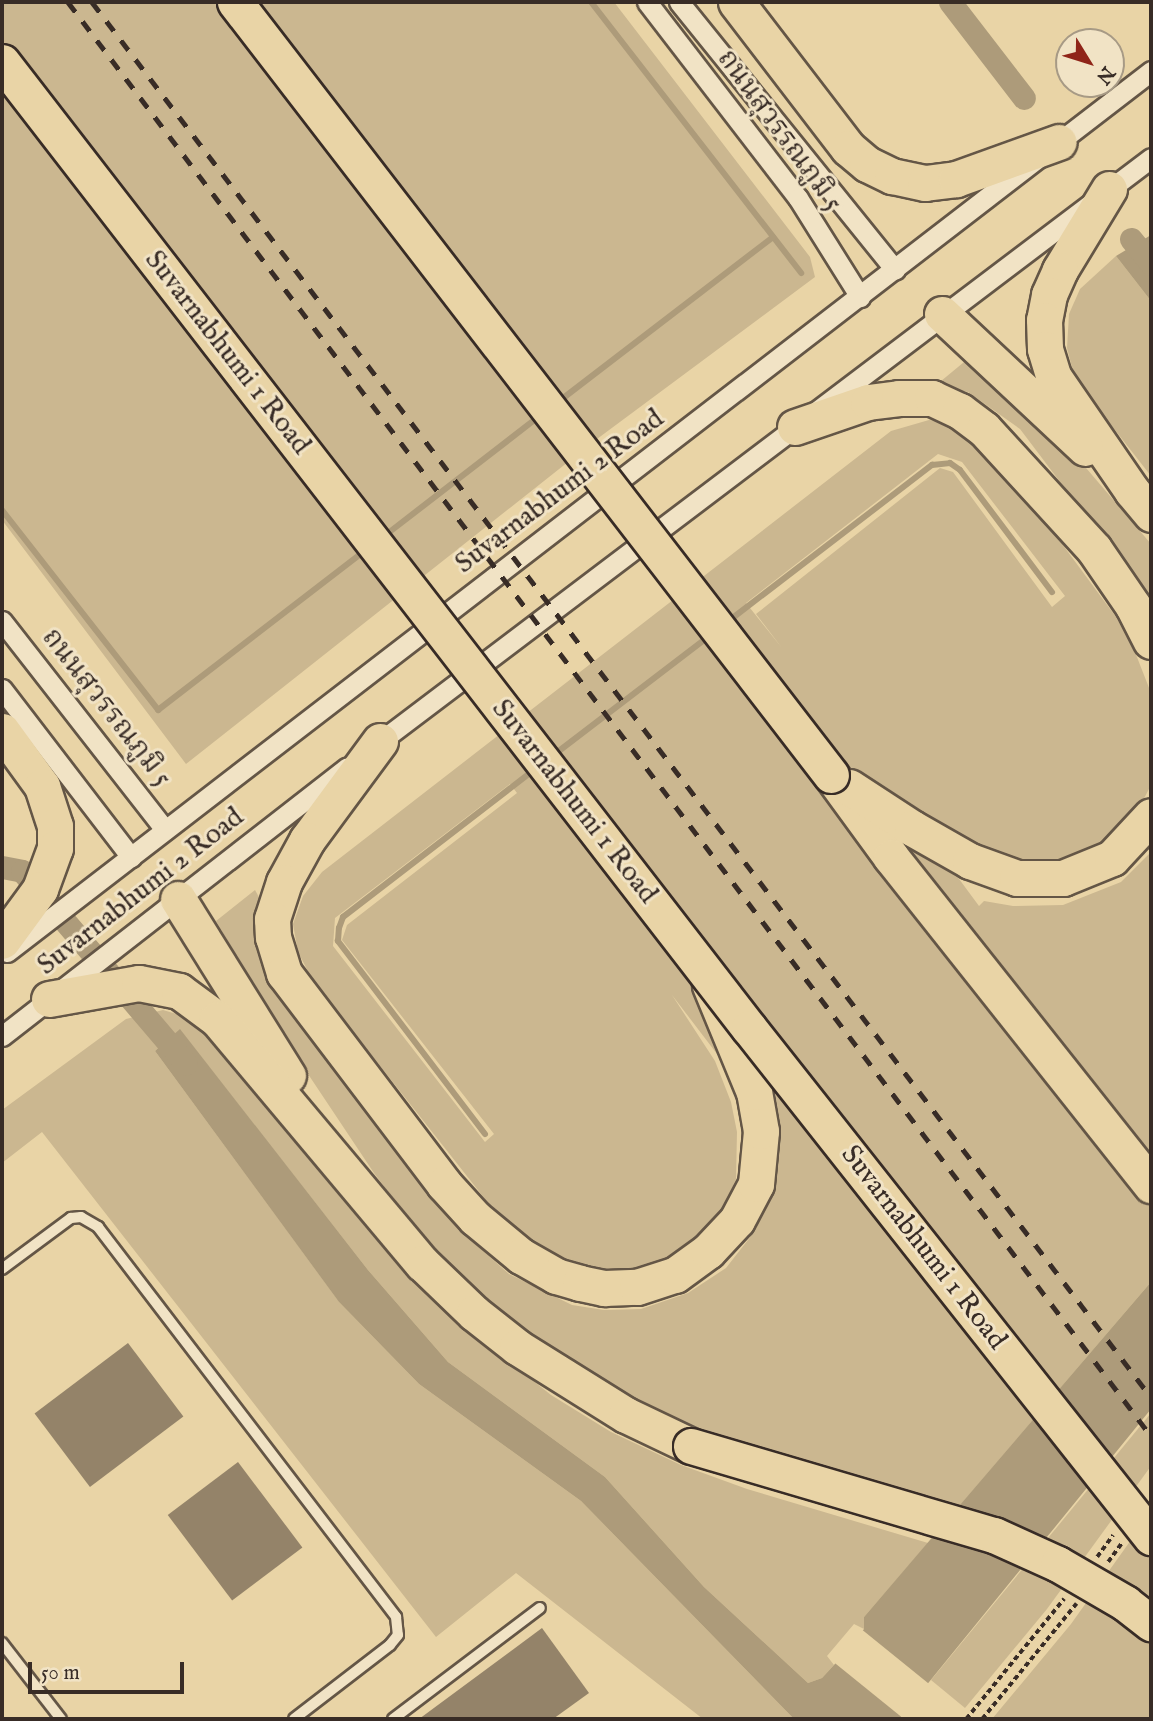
<!DOCTYPE html>
<html>
<head>
<meta charset="utf-8">
<style>
	body { margin:0 }
	#map { position:relative; width:1153px; height:1721px; overflow:hidden; background:#e9d4a6; font-family:"IM FELL English","Noto Serif Thai",serif }
	div>[style] { position:absolute }
	.green>* { inset:0; background:#cbb790 }
	.water>* { inset:0; background:#ad9b7a }
	.pier>* { inset:0; background:#e9d4a6; transform-origin:0 0 }
	.stream>* { height:6px; margin:-3px; padding:0 3px; transform-origin:3px; border-radius:3px; background:#ad9b7a }
	.canal>* { height:23px; margin:-11.5px; padding:0 11.5px; transform-origin:11.5px; border-radius:11.5px; background:#ad9b7a }
	.building>* { inset:0; background:#948369; transform-origin:0 0 }
	.path>* { height:3.5px; margin-top:-1.75px; transform-origin:0; background:repeating-linear-gradient(90deg,#382c26 0 5px,transparent 0 8.5px) }
	.roads { filter:drop-shadow(2px 0 #645646) drop-shadow(-2px 0 #645646) drop-shadow(0 2px #645646) drop-shadow(0 -2px #645646) }
	.lane>* { height:10px; margin:-5px; padding:0 5px; transform-origin:5px; border-radius:5px; background:#f1e3c5 }
	.street>* { height:19px; margin:-9.5px; padding:0 9.5px; transform-origin:9.5px; border-radius:9.5px; background:#f1e3c5 }
	.highway>* { height:35px; margin:-17.5px; padding:0 17.5px; transform-origin:17.5px; border-radius:17.5px; background:#e9d4a6 }
	.rail>* { height:5px; margin-top:-2.5px; transform-origin:0; background:repeating-linear-gradient(90deg,#382c26 0 12px,transparent 0 24px) }
	.bridges { filter:drop-shadow(2px 0 #382c26) drop-shadow(-2px 0 #382c26) drop-shadow(0 2px #382c26) drop-shadow(0 -2px #382c26) }
	.highway-bridge>* { height:35px; margin:-17.5px; padding:0 17.5px; transform-origin:17.5px; border-radius:17.5px; background:#e9d4a6 }
	span { translate:-50% -50%; white-space:nowrap; text-align:center; line-height:1.15; -webkit-text-stroke:6px #f1e3c5; paint-order:stroke }
	.street-label { font-size:28px; color:#382c26 }
	.frame { position:absolute; inset:0; border:4px solid #382c26; pointer-events:none }
	.north { position:absolute; left:1055px; top:28px; width:70px; height:70px; box-sizing:border-box; background:#f1e3c5; border:2px solid #a79a85; border-radius:50%; rotate:128deg; font-size:19px; font-weight:700; line-height:28px; text-align:center; color:#382c26 }
	.north::after { content:''; display:block; margin:auto; width:24px; height:32px; background:#8f2418; clip-path:polygon(50% 0,100% 100%,50% 72%,0 100%) }
	.scale { position:absolute; left:28px; top:1662px; width:156px; height:32px; box-sizing:border-box; border:4px solid #382c26; border-top:0; padding-left:9px; font-size:21px; line-height:24px; white-space:nowrap; color:#382c26; -webkit-text-stroke:5px #f1e3c5; paint-order:stroke }
</style>
</head>
<body>
<div id="map">
	<div class="green">
		<i style="clip-path:polygon(2px 2px,614px 2px,810px 257px,815px 277px,597px 439px,186px 764px,2px 520px)"></i>
		<i style="clip-path:polygon(1116px 256px,1151px 301px,1151px 476px,1075px 379px,1067px 348px,1069px 314px,1080px 289px)"></i>
		<i style="clip-path:polygon(975px 353px,1069px 448px,1151px 544px,1151px 602px,1020px 429px,968px 392px,935px 386px)"></i>
		<i style="clip-path:polygon(evenodd,929px 420px,958px 424px,986px 441px,1116px 617px,1135px 652px,1151px 693px,1151px 785px,1135px 816px,1102px 848px,1059px 867px,1017px 868px,903px 803px,979px 906px,984px 901px,1013px 906px,1063px 905px,1121px 882px,1151px 852px,1151px 1282px,956px 1510px,699px 1432px,631px 1401px,571px 1368px,482px 1299px,434px 1253px,374px 1173px,294px 1053px,216px 921px,255px 890px,260px 899px,258px 943px,272px 980px,430px 1195px,462px 1232px,509px 1274px,572px 1305px,604px 1310px,641px 1309px,688px 1293px,726px 1268px,755px 1231px,771px 1188px,775px 1130px,672px 995px,715px 1061px,731px 1102px,737px 1132px,736px 1179px,722px 1211px,697px 1242px,667px 1262px,634px 1271px,605px 1272px,562px 1259px,531px 1241px,489px 1204px,313px 981px,298px 952px,293px 924px,303px 896px,322px 872px,891px 431px,929px 420px,938px 454px,962px 462px,1065px 596px,1052px 607px,953px 472px,940px 468px,756px 614px,782px 648px,746px 603px,938px 454px,929px 420px,510px 784px,517px 793px,347px 925px,342px 940px,494px 1134px,485px 1142px,333px 946px,335px 918px,510px 784px)"></i>
		<i style="clip-path:polygon(163px 1010px,207px 1023px,460px 1322px,551px 1395px,611px 1432px,681px 1465px,747px 1489px,928px 1543px,864px 1617px,864px 1629px,854px 1624px,827px 1656px,834px 1665px,822px 1678px,808px 1683px,704px 1587px,605px 1477px,448px 1362px,368px 1270px,180px 1030px,155px 1051px,340px 1303px,419px 1384px,581px 1501px,794px 1719px,703px 1719px,516px 1573px,436px 1637px,42px 1132px,2px 1163px,2px 1110px,126px 1019px)"></i>
		<i style="clip-path:polygon(1151px 1413px,1151px 1466px,1047px 1609px,965px 1708px,931px 1680px)"></i>
		<i style="clip-path:polygon(1151px 1512px,1151px 1719px,992px 1719px,1071px 1624px)"></i>
	</div>
	<div class="water">
		<i style="clip-path:polygon(1151px 235px,1151px 301px,1116px 256px)"></i>
		<i style="clip-path:polygon(180px 1029px,368px 1270px,448px 1362px,605px 1477px,704px 1587px,808px 1683px,822px 1678px,834px 1665px,864px 1629px,864px 1617px,1151px 1282px,1151px 1409px,899px 1719px,794px 1719px,581px 1501px,419px 1384px,339px 1302px,155px 1051px)"></i>
	</div>
	<div class="pier">
		<i style="left:860px;top:1628px;width:91px;height:43px;rotate:39deg"></i>
	</div>
	<div class="stream">
		<i style="left:591px;top:2px;width:343px;rotate:52.2deg"></i>
		<i style="left:558px;top:402px;width:271px;rotate:-37.5deg"></i>
		<i style="left:2px;top:510px;width:254px;rotate:52deg"></i>
		<i style="left:158px;top:710px;width:262px;rotate:-37.6deg"></i>
		<i style="left:383px;top:537px;width:200px;rotate:-37.7deg"></i>
		<i style="left:726px;top:623px;width:260px;rotate:-37.5deg"></i>
		<i style="left:932px;top:465px;width:18px;rotate:-6deg"></i>
		<i style="left:950px;top:463px;width:12px;rotate:35deg"></i>
		<i style="left:960px;top:470px;width:153px;rotate:53deg"></i>
		<i style="left:551px;top:757px;width:199px;rotate:-37.4deg"></i>
		<i style="left:485px;top:1134px;width:243px;rotate:-127.3deg"></i>
		<i style="left:338px;top:941px;width:13px;rotate:-86deg"></i>
		<i style="left:339px;top:928px;width:12px;rotate:-70deg"></i>
		<i style="left:343px;top:917px;width:241px;rotate:-37.6deg"></i>
	</div>
	<div class="canal">
		<i style="left:950px;top:2px;width:121px;rotate:52.4deg"></i>
		<i style="left:1131px;top:239px;width:32px;rotate:51deg"></i>
		<i style="left:2px;top:867px;width:20px;rotate:11deg"></i>
		<i style="left:22px;top:871px;width:253px;rotate:49.6deg"></i>
	</div>
	<div class="building">
		<i style="left:128px;top:1343px;width:92px;height:117px;rotate:53deg"></i>
		<i style="left:238px;top:1462px;width:107px;height:88px;rotate:53deg"></i>
		<i style="clip-path:polygon(542px 1628px,589px 1693px,553px 1719px,419px 1719px)"></i>
	</div>
	<div class="path">
		<i style="left:1097px;top:1557px;width:27px;rotate:-54deg"></i>
		<i style="left:1108px;top:1562px;width:24px;rotate:-54deg"></i>
		<i style="left:966px;top:1719px;width:155px;rotate:-50.8deg"></i>
		<i style="left:982px;top:1719px;width:149px;rotate:-50.7deg"></i>
	</div>
	<div class="roads">
		<div class="lane">
			<i style="left:2px;top:1269px;width:86px;rotate:-36.5deg"></i>
			<i style="left:71px;top:1218px;width:10px;rotate:-6deg"></i>
			<i style="left:81px;top:1217px;width:20px;rotate:30deg"></i>
			<i style="left:98px;top:1227px;width:491px;rotate:52.6deg"></i>
			<i style="left:396px;top:1617px;width:18px;rotate:84deg"></i>
			<i style="left:398px;top:1635px;width:13px;rotate:129deg"></i>
			<i style="left:390px;top:1645px;width:121px;rotate:142.4deg"></i>
			<i style="left:2px;top:1643px;width:96px;rotate:52.2deg"></i>
			<i style="left:393px;top:1719px;width:184px;rotate:-37.1deg"></i>
		</div>
		<div class="street">
			<i style="left:647px;top:2px;width:247px;rotate:52.4deg"></i>
			<i style="left:798px;top:198px;width:117px;rotate:57.9deg"></i>
			<i style="left:679px;top:2px;width:344px;rotate:51.1deg"></i>
			<i style="left:2px;top:621px;width:265px;rotate:52deg"></i>
			<i style="left:2px;top:689px;width:212px;rotate:52.5deg"></i>
			<i style="left:374px;top:746px;width:974px;rotate:-37.12deg"></i>
			<i style="left:7px;top:952px;width:1444px;rotate:-37.6deg"></i>
			<i style="left:2px;top:1036px;width:437px;rotate:-37.9deg"></i>
		</div>
		<div class="highway">
			<i style="left:736px;top:2px;width:184px;rotate:52.5deg"></i>
			<i style="left:848px;top:148px;width:25px;rotate:40deg"></i>
			<i style="left:867px;top:164px;width:28px;rotate:26deg"></i>
			<i style="left:892px;top:176px;width:34px;rotate:12deg"></i>
			<i style="left:925px;top:183px;width:31px;rotate:-7deg"></i>
			<i style="left:956px;top:179px;width:109px;rotate:-19.8deg"></i>
			<i style="left:1109px;top:189px;width:95px;rotate:121.2deg"></i>
			<i style="left:1060px;top:270px;width:27px;rotate:114deg"></i>
			<i style="left:1049px;top:295px;width:25px;rotate:101deg"></i>
			<i style="left:1044px;top:320px;width:29px;rotate:88deg"></i>
			<i style="left:1045px;top:349px;width:28px;rotate:73deg"></i>
			<i style="left:1053px;top:376px;width:140px;rotate:55.5deg"></i>
			<i style="left:1132px;top:491px;width:30px;rotate:50deg"></i>
			<i style="left:942px;top:314px;width:196px;rotate:43.1deg"></i>
			<i style="left:795px;top:427px;width:77px;rotate:-18.9deg"></i>
			<i style="left:868px;top:402px;width:31px;rotate:-7deg"></i>
			<i style="left:899px;top:398px;width:33px"></i>
			<i style="left:932px;top:398px;width:31px;rotate:25deg"></i>
			<i style="left:960px;top:411px;width:30px;rotate:37deg"></i>
			<i style="left:984px;top:429px;width:163px;rotate:47.5deg"></i>
			<i style="left:1094px;top:549px;width:69px;rotate:55.6deg"></i>
			<i style="left:1133px;top:606px;width:39px;rotate:63deg"></i>
			<i style="left:2px;top:731px;width:68px;rotate:54deg"></i>
			<i style="left:42px;top:786px;width:42px;rotate:72deg"></i>
			<i style="left:55px;top:826px;width:22px;rotate:90deg"></i>
			<i style="left:55px;top:848px;width:44px;rotate:110.1deg"></i>
			<i style="left:40px;top:889px;width:64px;rotate:126.2deg"></i>
			<i style="left:380px;top:741px;width:123px;rotate:126.4deg"></i>
			<i style="left:307px;top:840px;width:48px;rotate:118.7deg"></i>
			<i style="left:284px;top:882px;width:39px;rotate:108deg"></i>
			<i style="left:272px;top:919px;width:18px;rotate:87deg"></i>
			<i style="left:273px;top:937px;width:38px;rotate:73deg"></i>
			<i style="left:284px;top:973px;width:265px;rotate:52.8deg"></i>
			<i style="left:444px;top:1184px;width:46px;rotate:47.6deg"></i>
			<i style="left:475px;top:1218px;width:60px;rotate:39.6deg"></i>
			<i style="left:521px;top:1256px;width:40px;rotate:29.7deg"></i>
			<i style="left:556px;top:1276px;width:25px;rotate:16deg"></i>
			<i style="left:580px;top:1283px;width:25px;rotate:12deg"></i>
			<i style="left:604px;top:1288px;width:33px;rotate:-2deg"></i>
			<i style="left:637px;top:1287px;width:40px;rotate:-18deg"></i>
			<i style="left:675px;top:1275px;width:41px;rotate:-36deg"></i>
			<i style="left:708px;top:1251px;width:42px;rotate:-46.9deg"></i>
			<i style="left:737px;top:1220px;width:41px;rotate:-62.2deg"></i>
			<i style="left:756px;top:1184px;width:53px;rotate:-84.6deg"></i>
			<i style="left:761px;top:1131px;width:40px;rotate:-100deg"></i>
			<i style="left:754px;top:1092px;width:116px;rotate:-112.4deg"></i>
			<i style="left:831px;top:775px;width:102px;rotate:53.8deg"></i>
			<i style="left:891px;top:857px;width:419px;rotate:51.6deg"></i>
			<i style="left:849px;top:787px;width:75px;rotate:33.1deg"></i>
			<i style="left:912px;top:828px;width:67px;rotate:29.6deg"></i>
			<i style="left:970px;top:861px;width:50px;rotate:19.9deg"></i>
			<i style="left:1017px;top:878px;width:46px"></i>
			<i style="left:1063px;top:878px;width:53px;rotate:-22.2deg"></i>
			<i style="left:1112px;top:858px;width:57px;rotate:-47.1deg"></i>
			<i style="left:178px;top:899px;width:208px;rotate:58.1deg"></i>
			<i style="left:49px;top:999px;width:91px;rotate:-10.1deg"></i>
			<i style="left:139px;top:983px;width:41px;rotate:11.3deg"></i>
			<i style="left:179px;top:991px;width:47px;rotate:36.4deg"></i>
			<i style="left:217px;top:1019px;width:319px;rotate:50deg"></i>
			<i style="left:422px;top:1263px;width:72px;rotate:43.9deg"></i>
			<i style="left:474px;top:1313px;width:55px;rotate:38.3deg"></i>
			<i style="left:517px;top:1347px;width:128px;rotate:32deg"></i>
			<i style="left:626px;top:1415px;width:72px;rotate:25.5deg"></i>
		</div>
	</div>
	<div class="rail">
		<i style="left:68px;top:2px;width:1797px;rotate:52.94deg"></i>
		<i style="left:92px;top:2px;width:1751px;rotate:52.8deg"></i>
	</div>
	<div class="bridges">
		<div class="highway-bridge">
			<i style="left:235px;top:2px;width:976px;rotate:52.37deg"></i>
			<i style="left:2px;top:62px;width:1221px;rotate:52.29deg"></i>
			<i style="left:749px;top:1028px;width:649px;rotate:51.7deg"></i>
			<i style="left:691px;top:1446px;width:316px;rotate:16.4deg"></i>
			<i style="left:994px;top:1535px;width:70px;rotate:24.4deg"></i>
			<i style="left:1058px;top:1564px;width:78px;rotate:30.2deg"></i>
			<i style="left:1125px;top:1603px;width:33px;rotate:38deg"></i>
		</div>
	</div>
	<div class="street-label">
		<span style="left:779px;top:131px;rotate:54deg">ถนนสุวรรณภูมิ 5</span>
		<span style="left:227px;top:353px;rotate:52deg">Suvarnabhumi 1 Road</span>
		<span style="left:560px;top:492px;rotate:-37deg">Suvarnabhumi 2 Road</span>
		<span style="left:106px;top:708px;rotate:52deg">ถนนสุวรรณภูมิ 5</span>
		<span style="left:574px;top:802px;rotate:52deg">Suvarnabhumi 1 Road</span>
		<span style="left:141px;top:892px;rotate:-38deg">Suvarnabhumi 2 Road</span>
		<span style="left:923px;top:1248px;rotate:52deg">Suvarnabhumi 1 Road</span>
	</div>
	<div class="frame"></div>
	<div class="north">N</div>
	<div class="scale">50 m</div>
</div>
</body>
</html>
